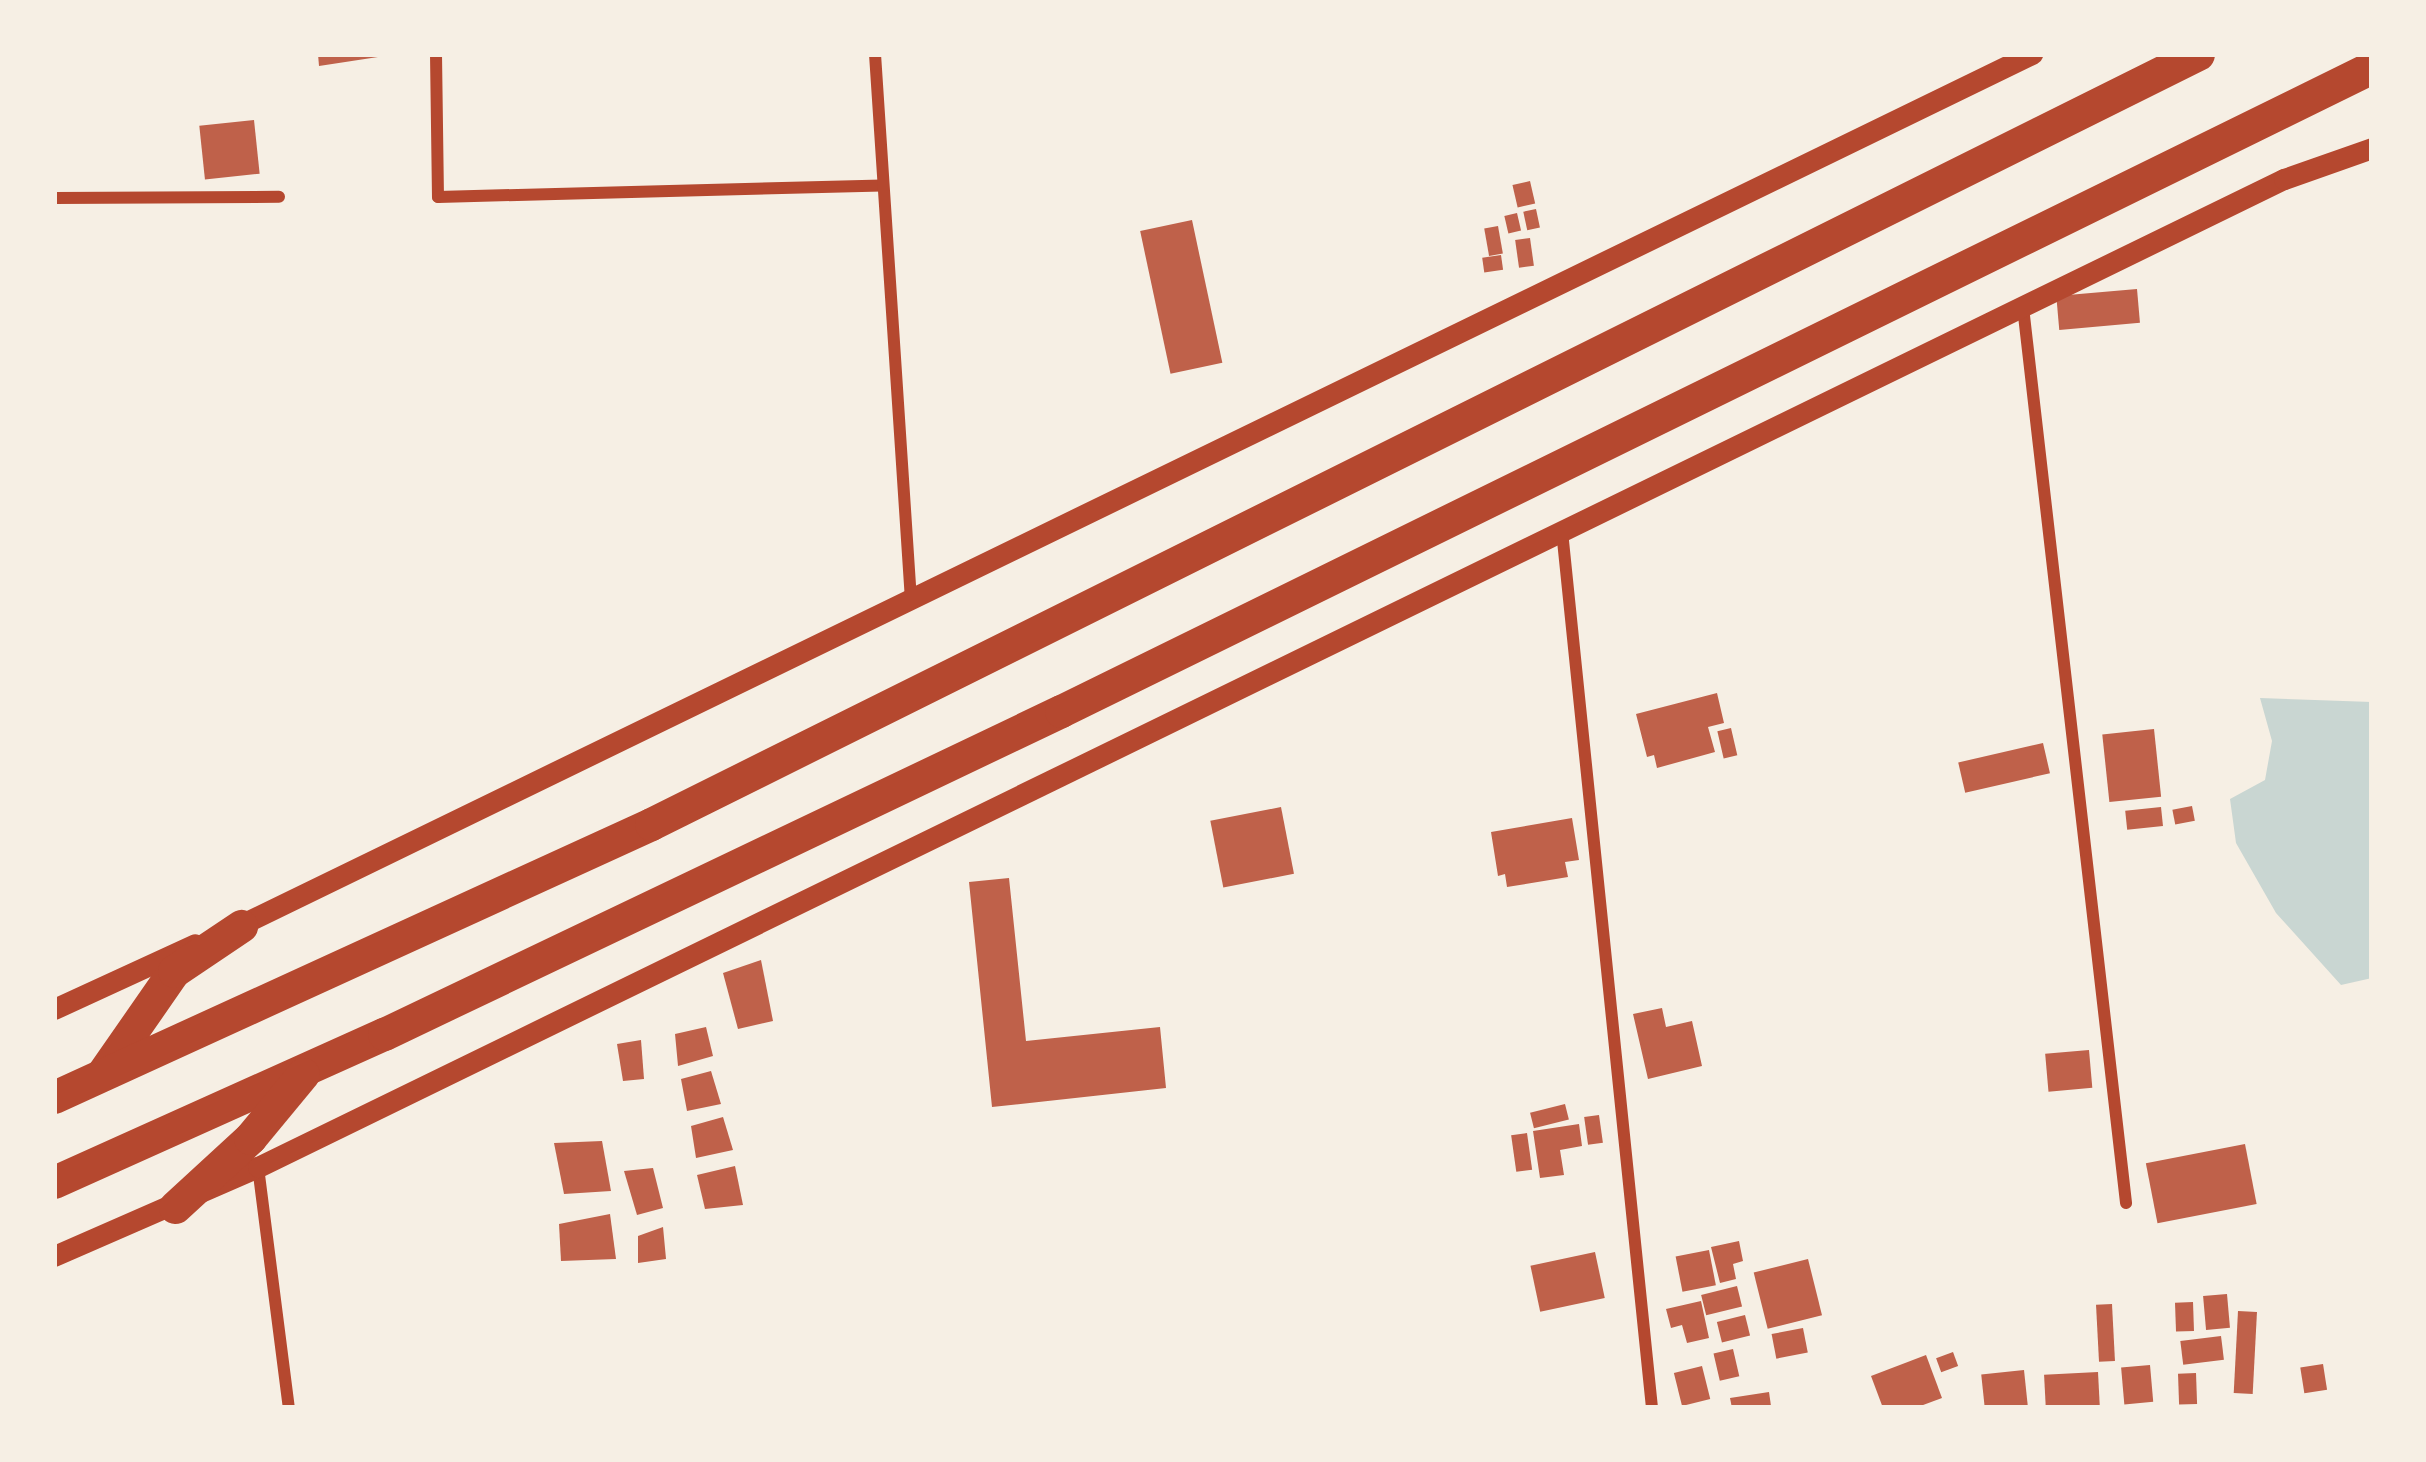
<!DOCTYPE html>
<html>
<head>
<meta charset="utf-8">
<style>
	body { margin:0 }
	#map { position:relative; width:2426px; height:1462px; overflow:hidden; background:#f6efe4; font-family:Montserrat,sans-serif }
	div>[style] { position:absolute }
	.water>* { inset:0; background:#c9d6d2 }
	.building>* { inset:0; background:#bf614a; transform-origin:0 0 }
	.minor>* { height:12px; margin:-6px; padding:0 6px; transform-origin:6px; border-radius:6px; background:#b5482f }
	.tertiary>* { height:21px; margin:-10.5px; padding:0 10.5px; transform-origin:10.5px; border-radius:10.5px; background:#b5482f }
	.trunk>* { height:33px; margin:-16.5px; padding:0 16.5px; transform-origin:16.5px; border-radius:16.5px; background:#b5482f }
	span { translate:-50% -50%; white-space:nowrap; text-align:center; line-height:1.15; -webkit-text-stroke:9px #f6efe4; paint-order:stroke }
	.frame { position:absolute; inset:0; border:57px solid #f6efe4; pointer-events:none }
</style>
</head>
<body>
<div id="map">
	<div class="water">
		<i style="clip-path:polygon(2260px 698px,2372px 702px,2372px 978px,2341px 985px,2276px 913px,2236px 843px,2230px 799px,2265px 780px,2272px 741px)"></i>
	</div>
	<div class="building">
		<i style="clip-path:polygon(318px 54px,378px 54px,378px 57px,319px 66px)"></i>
		<i style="left:254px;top:120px;width:54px;height:55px;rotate:84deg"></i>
		<i style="left:1530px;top:181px;width:23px;height:18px;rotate:77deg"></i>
		<i style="left:1536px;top:209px;width:19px;height:13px;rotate:78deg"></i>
		<i style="left:1517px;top:213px;width:18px;height:13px;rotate:77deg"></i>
		<i style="left:1192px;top:220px;width:146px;height:53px;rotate:78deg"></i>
		<i style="left:1498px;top:226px;width:28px;height:14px;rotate:80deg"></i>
		<i style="left:1530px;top:238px;width:28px;height:15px;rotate:82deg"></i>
		<i style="left:1501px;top:255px;width:15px;height:19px;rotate:82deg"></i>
		<i style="left:2137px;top:289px;width:34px;height:81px;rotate:85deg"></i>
		<i style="clip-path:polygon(1717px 693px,1724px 723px,1708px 727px,1715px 752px,1657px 768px,1654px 755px,1647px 757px,1636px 714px)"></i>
		<i style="left:1731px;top:728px;width:28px;height:14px;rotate:77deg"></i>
		<i style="left:2154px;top:729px;width:68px;height:52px;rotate:84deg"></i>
		<i style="left:2043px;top:743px;width:31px;height:87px;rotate:77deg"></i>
		<i style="left:2192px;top:806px;width:15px;height:20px;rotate:79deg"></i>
		<i style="left:1281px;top:807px;width:68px;height:72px;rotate:79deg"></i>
		<i style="left:2161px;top:807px;width:19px;height:36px;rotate:84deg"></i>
		<i style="clip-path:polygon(1572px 818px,1579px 860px,1565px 862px,1568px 877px,1507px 887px,1505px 874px,1498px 876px,1491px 832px)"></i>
		<i style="clip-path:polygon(1009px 878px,1026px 1041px,1160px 1027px,1166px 1088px,992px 1107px,969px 882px)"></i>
		<i style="clip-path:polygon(761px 960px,773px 1021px,738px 1029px,723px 973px)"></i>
		<i style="clip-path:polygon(1662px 1008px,1666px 1027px,1692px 1021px,1702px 1066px,1648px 1079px,1633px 1014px)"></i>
		<i style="clip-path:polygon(706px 1027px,713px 1056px,678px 1066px,675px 1034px)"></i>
		<i style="clip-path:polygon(641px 1040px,644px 1079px,623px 1081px,617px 1044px)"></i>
		<i style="left:2089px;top:1050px;width:38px;height:44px;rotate:85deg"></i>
		<i style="clip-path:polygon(711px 1071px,721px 1104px,687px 1111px,681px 1079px)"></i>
		<i style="left:1565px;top:1104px;width:16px;height:36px;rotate:76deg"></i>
		<i style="left:1599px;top:1115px;width:28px;height:15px;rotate:82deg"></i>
		<i style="clip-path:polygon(723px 1117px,733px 1150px,696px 1158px,691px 1126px)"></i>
		<i style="clip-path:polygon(1579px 1124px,1582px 1146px,1560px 1150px,1564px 1175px,1540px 1178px,1533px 1131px)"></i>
		<i style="left:1527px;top:1133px;width:37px;height:16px;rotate:82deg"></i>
		<i style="clip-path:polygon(602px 1141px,611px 1191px,564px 1194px,554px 1143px)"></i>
		<i style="left:2245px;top:1144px;width:61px;height:101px;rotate:79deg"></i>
		<i style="clip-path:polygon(735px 1166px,743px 1205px,705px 1209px,697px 1175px)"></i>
		<i style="clip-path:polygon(653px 1168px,663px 1208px,637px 1215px,624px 1171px)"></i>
		<i style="clip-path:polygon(610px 1214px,616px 1259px,561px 1261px,559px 1224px)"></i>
		<i style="clip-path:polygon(663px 1227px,666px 1259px,638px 1263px,638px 1236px)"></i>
		<i style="clip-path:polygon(1739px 1241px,1743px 1261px,1733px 1264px,1736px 1279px,1720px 1283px,1711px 1247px)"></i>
		<i style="left:1709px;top:1250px;width:36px;height:34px;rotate:79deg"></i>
		<i style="left:1595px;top:1252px;width:47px;height:66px;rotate:78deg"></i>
		<i style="left:1808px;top:1259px;width:58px;height:56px;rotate:76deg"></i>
		<i style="left:1737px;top:1286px;width:21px;height:37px;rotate:76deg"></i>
		<i style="left:2227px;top:1294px;width:34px;height:24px;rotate:85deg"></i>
		<i style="clip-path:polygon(1701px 1301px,1709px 1338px,1687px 1343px,1682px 1325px,1671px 1328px,1666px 1309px)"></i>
		<i style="left:2193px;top:1302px;width:29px;height:18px;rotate:88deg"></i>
		<i style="left:2112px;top:1304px;width:57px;height:16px;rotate:87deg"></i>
		<i style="left:2238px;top:1311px;width:19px;height:82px;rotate:3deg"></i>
		<i style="left:1745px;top:1315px;width:21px;height:29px;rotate:76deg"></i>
		<i style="left:1803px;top:1328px;width:25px;height:32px;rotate:79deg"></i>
		<i style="left:2221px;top:1336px;width:24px;height:41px;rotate:83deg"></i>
		<i style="left:1733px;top:1349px;width:28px;height:20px;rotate:77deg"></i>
		<i style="left:1953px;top:1352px;width:15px;height:18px;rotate:70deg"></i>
		<i style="clip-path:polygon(1926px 1355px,1942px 1398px,1915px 1408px,1883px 1408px,1871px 1376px)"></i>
		<i style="left:2323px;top:1364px;width:26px;height:23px;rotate:81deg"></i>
		<i style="left:2150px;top:1365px;width:37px;height:29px;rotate:85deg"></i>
		<i style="left:1702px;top:1366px;width:34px;height:29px;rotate:76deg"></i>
		<i style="left:2024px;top:1370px;width:38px;height:43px;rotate:84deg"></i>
		<i style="left:2098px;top:1372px;width:36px;height:54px;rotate:87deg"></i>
		<i style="left:2196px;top:1373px;width:31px;height:18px;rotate:88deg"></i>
		<i style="clip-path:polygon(1769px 1392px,1771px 1406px,1732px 1408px,1730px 1398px)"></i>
	</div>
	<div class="minor">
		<i style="left:436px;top:54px;width:143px;rotate:89.2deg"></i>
		<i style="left:438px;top:197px;width:444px;rotate:-1.5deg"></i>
		<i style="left:875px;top:54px;width:547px;rotate:86.23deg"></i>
		<i style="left:54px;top:198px;width:225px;rotate:-0.3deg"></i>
		<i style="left:2023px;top:307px;width:902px;rotate:83.44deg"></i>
		<i style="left:1562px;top:531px;width:882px;rotate:84.14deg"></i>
		<i style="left:258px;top:1167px;width:243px;rotate:82.7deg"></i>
	</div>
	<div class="tertiary">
		<i style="left:230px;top:930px;width:2004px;rotate:-25.93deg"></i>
		<i style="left:54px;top:1009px;width:155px;rotate:-24.7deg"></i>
		<i style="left:54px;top:1256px;width:223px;rotate:-23.6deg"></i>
		<i style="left:258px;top:1167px;width:2254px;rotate:-26deg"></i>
		<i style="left:2284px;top:179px;width:93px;rotate:-19.4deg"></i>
	</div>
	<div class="trunk">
		<i style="left:103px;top:1073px;width:124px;rotate:-55.2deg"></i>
		<i style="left:174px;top:971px;width:81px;rotate:-33.9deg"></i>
		<i style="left:54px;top:1097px;width:656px;rotate:-24.57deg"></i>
		<i style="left:651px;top:824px;width:1728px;rotate:-26.46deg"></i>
		<i style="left:54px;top:1182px;width:362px;rotate:-24.2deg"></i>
		<i style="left:384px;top:1034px;width:750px;rotate:-25.51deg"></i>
		<i style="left:1061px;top:711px;width:1461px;rotate:-26.16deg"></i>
		<i style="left:175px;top:1207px;width:102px;rotate:-42.6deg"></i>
		<i style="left:250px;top:1138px;width:83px;rotate:-50.4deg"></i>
	</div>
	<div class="frame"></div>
</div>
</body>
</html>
